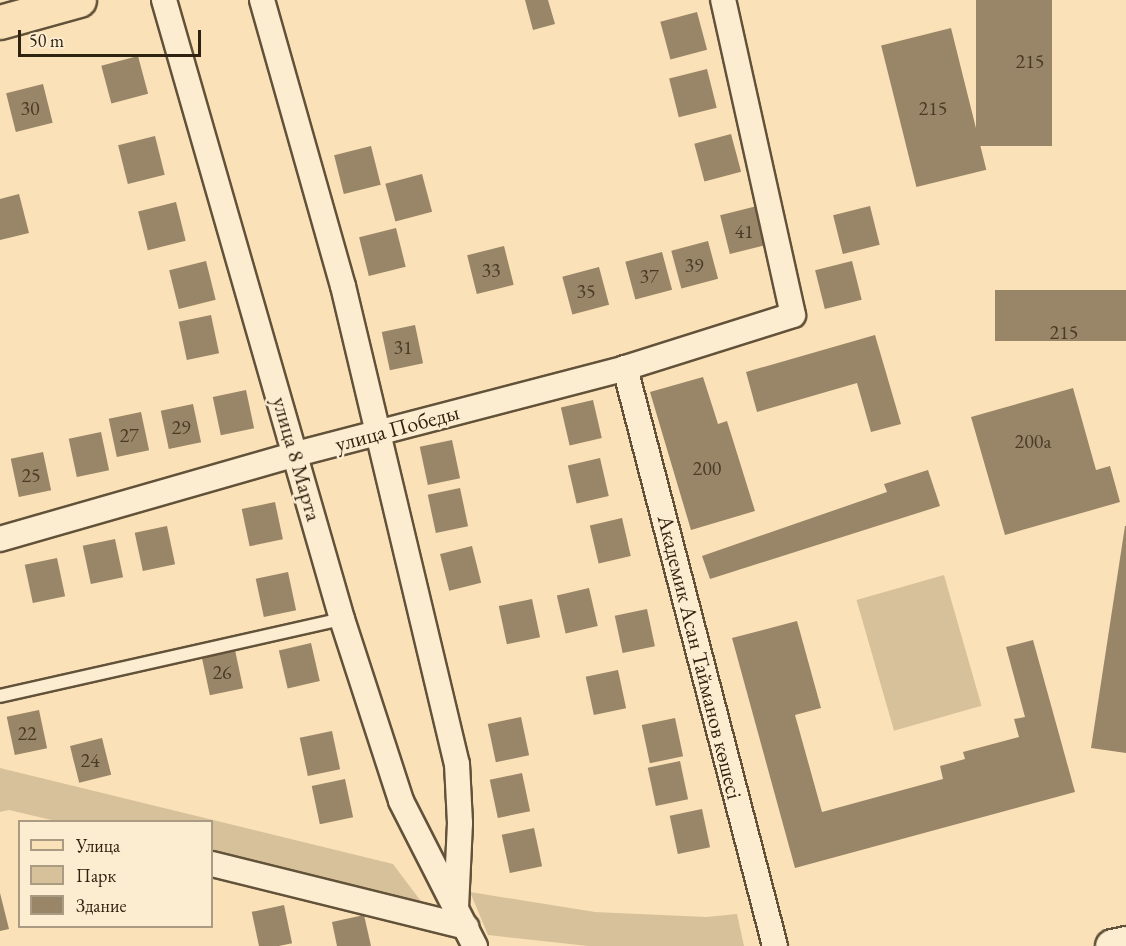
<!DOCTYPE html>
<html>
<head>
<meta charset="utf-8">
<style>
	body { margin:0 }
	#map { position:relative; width:1126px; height:946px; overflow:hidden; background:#fae1b7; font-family:"EB Garamond",serif }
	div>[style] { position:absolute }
	.green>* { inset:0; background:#d7c19b; transform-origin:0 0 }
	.building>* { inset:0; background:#998567; transform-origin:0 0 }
	.roads { filter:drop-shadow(2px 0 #62523a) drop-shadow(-2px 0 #62523a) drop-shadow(0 2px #62523a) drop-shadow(0 -2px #62523a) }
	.lane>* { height:12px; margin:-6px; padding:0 6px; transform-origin:6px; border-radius:6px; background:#fcecd0 }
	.street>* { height:24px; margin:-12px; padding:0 12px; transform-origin:12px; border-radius:12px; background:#fcecd0 }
	.secondary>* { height:33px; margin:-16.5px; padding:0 16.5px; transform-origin:16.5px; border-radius:16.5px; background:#fcecd0 }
	.primary>* { height:33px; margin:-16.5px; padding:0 16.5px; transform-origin:16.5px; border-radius:16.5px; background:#fae1b7 }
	span { translate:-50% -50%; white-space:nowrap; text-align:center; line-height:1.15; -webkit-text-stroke:5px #fcecd0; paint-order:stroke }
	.number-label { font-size:20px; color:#4a3b26 }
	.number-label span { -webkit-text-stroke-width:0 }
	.street-label { font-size:22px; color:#2f2210 }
	.legend { position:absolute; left:18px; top:820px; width:195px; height:108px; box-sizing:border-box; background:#fcecd0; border:2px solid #aa9b83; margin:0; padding:8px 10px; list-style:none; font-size:18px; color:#2f2210 }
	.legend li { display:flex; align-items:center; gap:12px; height:30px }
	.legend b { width:30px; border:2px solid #aa9b83 }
	.scale { position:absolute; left:18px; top:30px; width:183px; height:27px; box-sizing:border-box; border:3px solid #2f2210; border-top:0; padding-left:8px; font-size:18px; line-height:21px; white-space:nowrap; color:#2f2210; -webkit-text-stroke:4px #fcecd0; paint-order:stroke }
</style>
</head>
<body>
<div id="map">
	<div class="green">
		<i style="left:944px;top:575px;width:136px;height:91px;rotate:74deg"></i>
		<i style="clip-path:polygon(0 768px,393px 864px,426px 908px,212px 857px,212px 822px,60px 822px,9px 810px,0 812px)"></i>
		<i style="clip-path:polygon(470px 892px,595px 912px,706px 917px,737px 914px,744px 946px,588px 946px,488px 935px)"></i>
	</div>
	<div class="building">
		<i style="clip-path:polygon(525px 0,548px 0,555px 24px,533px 30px)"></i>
		<i style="left:976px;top:0;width:76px;height:146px"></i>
		<i style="left:697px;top:12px;width:39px;height:38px;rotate:75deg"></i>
		<i style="left:951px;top:28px;width:146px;height:72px;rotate:76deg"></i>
		<i style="left:138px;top:56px;width:39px;height:38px;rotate:75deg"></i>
		<i style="left:707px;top:69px;width:40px;height:39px;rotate:76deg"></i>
		<i style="left:43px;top:84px;width:40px;height:38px;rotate:76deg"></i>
		<i style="left:731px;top:134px;width:39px;height:38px;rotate:75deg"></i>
		<i style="left:155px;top:136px;width:40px;height:38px;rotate:76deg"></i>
		<i style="left:371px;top:146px;width:40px;height:38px;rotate:76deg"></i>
		<i style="left:422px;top:174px;width:39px;height:38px;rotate:75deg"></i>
		<i style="clip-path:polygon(19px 194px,29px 233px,0 240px,0 199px)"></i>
		<i style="left:176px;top:202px;width:40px;height:39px;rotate:76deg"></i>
		<i style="left:757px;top:206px;width:40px;height:38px;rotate:76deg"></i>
		<i style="left:870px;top:206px;width:40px;height:38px;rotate:76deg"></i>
		<i style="left:396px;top:228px;width:40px;height:38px;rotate:76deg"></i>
		<i style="left:708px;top:241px;width:39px;height:38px;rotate:75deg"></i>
		<i style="left:504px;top:246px;width:40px;height:38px;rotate:76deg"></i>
		<i style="left:662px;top:252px;width:39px;height:38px;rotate:75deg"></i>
		<i style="left:206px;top:261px;width:40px;height:38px;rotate:76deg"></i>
		<i style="left:852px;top:261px;width:40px;height:38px;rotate:76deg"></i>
		<i style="left:599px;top:267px;width:39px;height:38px;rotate:75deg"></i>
		<i style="left:1126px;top:290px;width:51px;height:131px;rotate:90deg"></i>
		<i style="left:211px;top:315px;width:39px;height:33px;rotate:78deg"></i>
		<i style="left:415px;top:325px;width:39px;height:34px;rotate:78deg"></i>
		<i style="clip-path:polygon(875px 335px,901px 424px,871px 432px,857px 383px,757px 412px,746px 372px)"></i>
		<i style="clip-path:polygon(703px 377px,718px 424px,727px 421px,755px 511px,691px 530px,650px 392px)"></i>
		<i style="clip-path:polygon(1073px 388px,1096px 470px,1110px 466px,1120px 502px,1005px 535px,971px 417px)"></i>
		<i style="left:246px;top:390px;width:39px;height:34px;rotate:78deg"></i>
		<i style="left:593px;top:400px;width:39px;height:33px;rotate:77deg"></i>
		<i style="left:193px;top:404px;width:39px;height:33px;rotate:78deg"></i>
		<i style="left:141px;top:412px;width:39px;height:33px;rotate:78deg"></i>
		<i style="left:101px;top:432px;width:39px;height:33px;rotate:78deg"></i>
		<i style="left:452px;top:440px;width:39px;height:33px;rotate:78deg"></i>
		<i style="left:43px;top:452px;width:39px;height:33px;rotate:78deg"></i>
		<i style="left:600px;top:458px;width:39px;height:33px;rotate:77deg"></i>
		<i style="clip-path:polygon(928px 470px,940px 506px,710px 579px,702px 556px,887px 492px,884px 484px)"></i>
		<i style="left:460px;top:488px;width:39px;height:33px;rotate:78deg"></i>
		<i style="left:275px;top:502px;width:38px;height:34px;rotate:78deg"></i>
		<i style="left:622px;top:518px;width:39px;height:33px;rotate:77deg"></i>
		<i style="left:167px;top:526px;width:39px;height:33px;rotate:78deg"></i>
		<i style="clip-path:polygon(1125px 526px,1126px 526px,1126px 753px,1091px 748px)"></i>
		<i style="left:115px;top:539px;width:39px;height:33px;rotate:78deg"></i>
		<i style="left:472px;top:546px;width:38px;height:33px;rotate:76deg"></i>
		<i style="left:57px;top:558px;width:39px;height:33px;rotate:78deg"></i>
		<i style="left:288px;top:572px;width:39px;height:33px;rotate:78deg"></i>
		<i style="left:589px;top:588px;width:39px;height:33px;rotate:77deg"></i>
		<i style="left:532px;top:599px;width:39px;height:34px;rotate:78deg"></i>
		<i style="left:647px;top:609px;width:38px;height:33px;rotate:78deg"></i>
		<i style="clip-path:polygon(797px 621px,821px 708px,795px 715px,822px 812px,943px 779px,940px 766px,965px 759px,963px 752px,1019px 737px,1014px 719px,1025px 717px,1006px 647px,1033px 640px,1075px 792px,795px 868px,732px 638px)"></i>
		<i style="left:311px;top:643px;width:39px;height:33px;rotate:77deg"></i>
		<i style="left:235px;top:650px;width:39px;height:34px;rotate:78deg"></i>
		<i style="left:618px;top:670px;width:39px;height:33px;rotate:78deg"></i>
		<i style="left:39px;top:710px;width:39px;height:33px;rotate:78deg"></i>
		<i style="left:521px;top:717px;width:39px;height:34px;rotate:78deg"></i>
		<i style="left:675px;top:718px;width:39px;height:34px;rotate:78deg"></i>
		<i style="left:332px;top:731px;width:39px;height:33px;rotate:78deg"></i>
		<i style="left:102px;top:738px;width:38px;height:33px;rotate:76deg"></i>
		<i style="left:680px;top:761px;width:39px;height:33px;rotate:78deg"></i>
		<i style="left:522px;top:773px;width:39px;height:33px;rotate:78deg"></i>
		<i style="left:345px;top:779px;width:39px;height:34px;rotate:78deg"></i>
		<i style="left:702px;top:809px;width:39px;height:33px;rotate:78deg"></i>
		<i style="left:534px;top:828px;width:39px;height:33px;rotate:78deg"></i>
		<i style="clip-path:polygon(0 893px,9px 929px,0 931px)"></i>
		<i style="left:284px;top:905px;width:39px;height:33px;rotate:78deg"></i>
		<i style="clip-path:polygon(364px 915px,371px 946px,337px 946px,332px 922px)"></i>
	</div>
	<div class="roads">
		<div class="lane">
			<i style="left:0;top:696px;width:351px;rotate:-12.7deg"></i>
		</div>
		<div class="street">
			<i style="left:164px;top:0;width:644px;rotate:73.96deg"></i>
			<i style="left:342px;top:619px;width:191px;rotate:72deg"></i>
			<i style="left:401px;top:801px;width:163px;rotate:63deg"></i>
			<i style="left:262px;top:0;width:297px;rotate:74.2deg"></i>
			<i style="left:343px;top:286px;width:491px;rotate:76.6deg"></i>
			<i style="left:457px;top:764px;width:59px;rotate:87.1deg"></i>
			<i style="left:460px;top:823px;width:85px;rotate:92.7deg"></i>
			<i style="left:625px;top:368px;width:597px;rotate:75.45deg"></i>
			<i style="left:0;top:539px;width:308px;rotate:-16deg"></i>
			<i style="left:296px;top:454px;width:340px;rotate:-14.6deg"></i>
			<i style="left:625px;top:368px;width:176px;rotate:-17.5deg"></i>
			<i style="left:793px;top:315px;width:323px;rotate:-102.5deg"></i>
			<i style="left:212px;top:864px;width:262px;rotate:13.9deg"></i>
		</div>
		<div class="secondary">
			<i style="left:1112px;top:946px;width:14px;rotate:-12deg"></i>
		</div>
		<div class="primary">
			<i style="left:0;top:22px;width:82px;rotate:-15.6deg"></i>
		</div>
	</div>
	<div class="number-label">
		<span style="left:1030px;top:61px">215</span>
		<span style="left:30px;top:108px">30</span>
		<span style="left:933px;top:108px">215</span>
		<span style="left:744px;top:231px">41</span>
		<span style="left:694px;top:265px">39</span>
		<span style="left:491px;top:270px">33</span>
		<span style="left:649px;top:276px">37</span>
		<span style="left:586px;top:291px">35</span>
		<span style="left:1064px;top:332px">215</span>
		<span style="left:403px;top:347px">31</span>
		<span style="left:181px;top:427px">29</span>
		<span style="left:129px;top:435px">27</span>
		<span style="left:1033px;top:441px">200а</span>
		<span style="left:707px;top:468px">200</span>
		<span style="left:31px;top:475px">25</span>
		<span style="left:222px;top:672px">26</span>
		<span style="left:27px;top:733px">22</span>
		<span style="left:90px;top:760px">24</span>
	</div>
	<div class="street-label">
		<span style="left:397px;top:428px;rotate:-15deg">улица Победы</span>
		<span style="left:297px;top:459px;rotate:74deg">улица 8 Марта</span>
		<span style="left:700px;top:657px;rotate:76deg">Академик Асан Тайманов көшесі</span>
	</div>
	<ul class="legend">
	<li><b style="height:8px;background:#fae1b7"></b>Улица</li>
	<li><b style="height:16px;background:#d7c19b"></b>Парк</li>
	<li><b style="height:16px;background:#998567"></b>Здание</li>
	</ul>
	<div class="scale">50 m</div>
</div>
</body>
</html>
